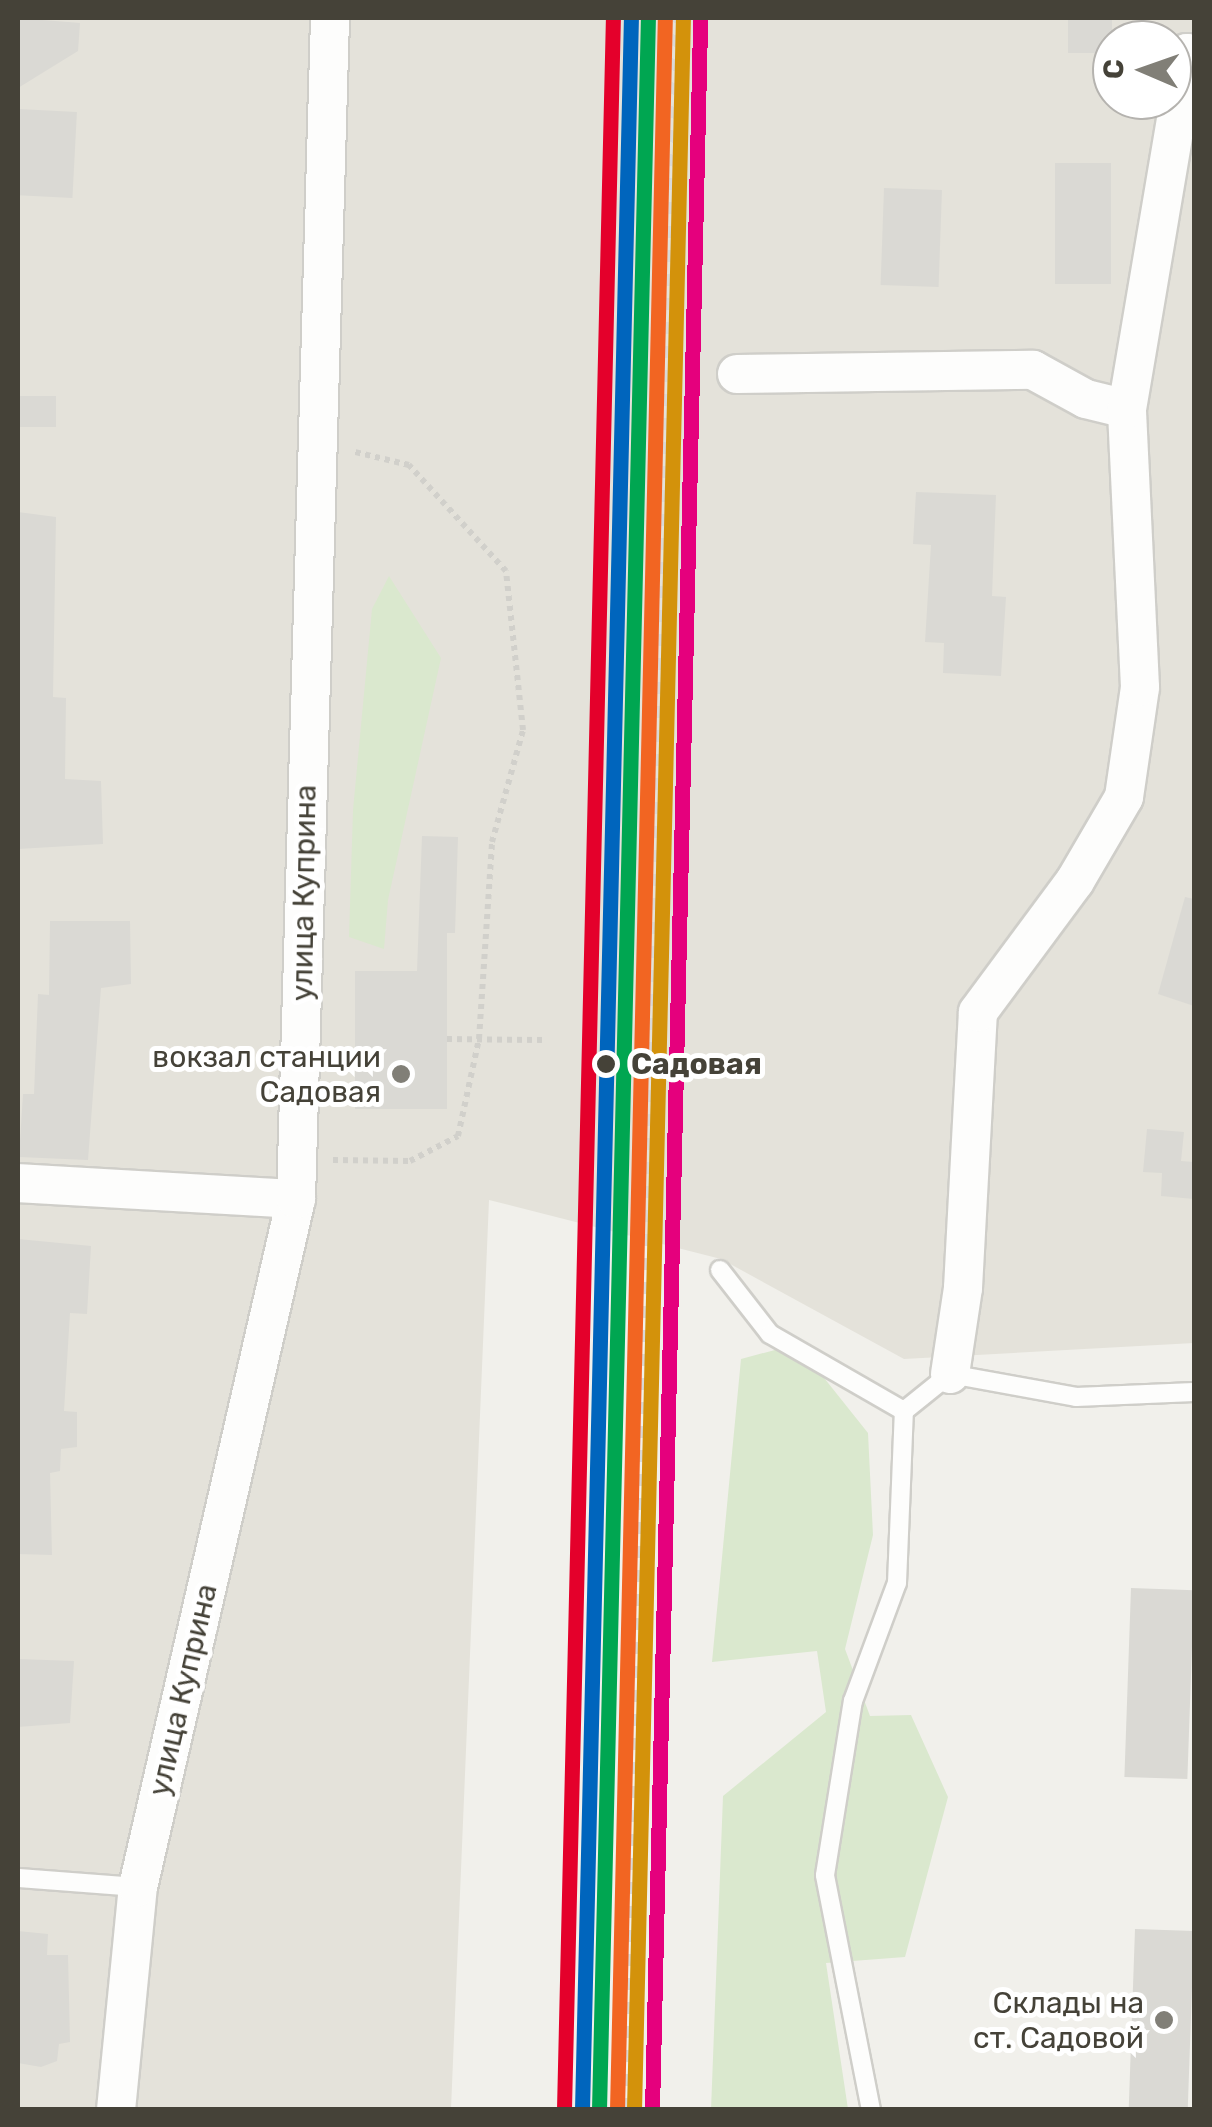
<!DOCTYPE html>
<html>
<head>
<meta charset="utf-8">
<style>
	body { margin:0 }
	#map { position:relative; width:1212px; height:2127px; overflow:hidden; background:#f1f0eb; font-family:Rubik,sans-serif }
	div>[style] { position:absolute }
	.residential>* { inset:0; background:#e4e2da }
	.green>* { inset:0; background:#dae8ce }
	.building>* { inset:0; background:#dad9d4; transform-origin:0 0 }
	.path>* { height:6px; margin-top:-3px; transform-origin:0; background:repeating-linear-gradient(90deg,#d1d0cb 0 5px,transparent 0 10px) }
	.roads { filter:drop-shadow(2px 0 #cfcec9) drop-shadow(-2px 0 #cfcec9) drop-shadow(0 2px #cfcec9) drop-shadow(0 -2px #cfcec9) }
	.lane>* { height:18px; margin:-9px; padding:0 9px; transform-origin:9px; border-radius:9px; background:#fdfdfc }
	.street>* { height:38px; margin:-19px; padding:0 19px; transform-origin:19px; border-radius:19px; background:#fdfdfc }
	.rail>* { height:8px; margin-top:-4px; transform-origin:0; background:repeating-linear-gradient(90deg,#d9d9d8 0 12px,transparent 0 24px) }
	.rail-1>* { height:15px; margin:-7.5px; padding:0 7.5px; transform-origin:7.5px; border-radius:7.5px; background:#00a651 }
	.rail-2>* { height:15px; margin:-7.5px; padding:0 7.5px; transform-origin:7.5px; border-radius:7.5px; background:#f26522 }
	.rail-3>* { height:15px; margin:-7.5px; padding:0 7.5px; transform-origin:7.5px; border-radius:7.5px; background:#0065bd }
	.rail-4>* { height:15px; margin:-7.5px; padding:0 7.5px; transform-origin:7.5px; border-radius:7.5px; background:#d3920b }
	.rail-5>* { height:15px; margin:-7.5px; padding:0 7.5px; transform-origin:7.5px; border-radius:7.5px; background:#e4002b }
	.rail-6>* { height:15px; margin:-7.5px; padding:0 7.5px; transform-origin:7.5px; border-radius:7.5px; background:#e5007d }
	.dots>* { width:28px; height:28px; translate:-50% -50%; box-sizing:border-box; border:5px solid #fff; border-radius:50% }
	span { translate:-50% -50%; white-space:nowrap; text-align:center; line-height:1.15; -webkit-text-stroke:10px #fff; paint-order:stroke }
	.street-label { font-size:30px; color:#454238 }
	.poi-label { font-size:30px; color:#454238 }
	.right { translate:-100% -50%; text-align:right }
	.stop-label { font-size:30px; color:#454238; font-weight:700 }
	.left { translate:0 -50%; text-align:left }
	.frame { position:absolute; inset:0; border:20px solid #454238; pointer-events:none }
	.north { position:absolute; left:1092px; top:20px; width:100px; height:100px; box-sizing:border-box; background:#fff; border:2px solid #b5b3af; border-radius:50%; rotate:272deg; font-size:28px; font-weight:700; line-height:40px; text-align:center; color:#454238 }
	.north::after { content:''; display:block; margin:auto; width:35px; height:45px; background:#817f77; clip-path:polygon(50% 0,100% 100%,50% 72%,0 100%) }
</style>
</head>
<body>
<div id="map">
	<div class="residential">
		<i style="clip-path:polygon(evenodd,18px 18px,1194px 18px,1194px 1343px,904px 1359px,721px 1259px,489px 1200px,451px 2109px,18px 2109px,18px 18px,1112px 40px,1172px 40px,1172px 100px,1112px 100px,1112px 40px)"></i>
	</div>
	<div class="green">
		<i style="clip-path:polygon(389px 576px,441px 658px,388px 900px,384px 949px,349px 937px,353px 810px,372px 609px)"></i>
		<i style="clip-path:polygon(797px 1344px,868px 1433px,873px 1535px,845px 1649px,870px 1716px,911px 1715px,948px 1797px,905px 1957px,826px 1963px,848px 2109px,711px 2110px,723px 1796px,826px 1712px,817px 1651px,712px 1662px,741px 1359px)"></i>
	</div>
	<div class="building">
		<i style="clip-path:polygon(18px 18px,80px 23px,78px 51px,18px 88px)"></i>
		<i style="left:1068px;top:18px;width:44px;height:35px"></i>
		<i style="left:18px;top:109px;width:59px;height:86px;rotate:3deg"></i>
		<i style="left:1055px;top:163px;width:56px;height:121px"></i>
		<i style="left:884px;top:188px;width:58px;height:97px;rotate:2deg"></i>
		<i style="left:18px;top:396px;width:38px;height:31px"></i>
		<i style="clip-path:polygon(916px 492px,996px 495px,992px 596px,1006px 597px,1001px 676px,943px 673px,944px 643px,925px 642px,931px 545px,913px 544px)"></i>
		<i style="clip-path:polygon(18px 512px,56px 517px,53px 697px,66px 698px,65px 779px,101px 781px,103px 844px,18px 849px)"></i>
		<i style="clip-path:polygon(422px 836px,458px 837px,455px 933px,447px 933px,447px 1109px,355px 1109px,355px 971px,417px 971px)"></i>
		<i style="clip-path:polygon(1185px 897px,1194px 899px,1194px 1006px,1158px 994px)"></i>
		<i style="clip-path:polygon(50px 921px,130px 921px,131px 984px,101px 988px,88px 1160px,19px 1157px,23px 1094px,34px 1094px,38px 994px,49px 995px)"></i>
		<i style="clip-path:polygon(1147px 1129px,1184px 1132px,1181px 1161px,1194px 1162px,1194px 1199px,1161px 1196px,1162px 1173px,1143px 1172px)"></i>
		<i style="clip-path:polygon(18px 1239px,91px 1246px,87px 1314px,70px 1313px,64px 1411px,77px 1412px,77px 1447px,61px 1449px,60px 1471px,50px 1473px,52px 1555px,18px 1554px)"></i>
		<i style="left:1131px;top:1588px;width:63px;height:189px;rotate:2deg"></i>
		<i style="clip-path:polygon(18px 1659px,74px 1661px,70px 1723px,18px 1727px)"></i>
		<i style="left:1135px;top:1929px;width:59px;height:181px;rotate:2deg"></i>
		<i style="clip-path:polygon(18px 1931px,48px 1934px,47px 1955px,68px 1955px,70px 2042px,59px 2044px,57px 2061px,41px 2067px,18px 2063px)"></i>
	</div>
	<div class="path">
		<i style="left:447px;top:1039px;width:100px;rotate:0.6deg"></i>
		<i style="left:333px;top:1160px;width:77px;rotate:0.7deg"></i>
		<i style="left:410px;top:1161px;width:54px;rotate:-27.5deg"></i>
		<i style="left:458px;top:1136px;width:99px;rotate:-77.8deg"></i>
		<i style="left:479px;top:1039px;width:197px;rotate:-86.2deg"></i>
		<i style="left:492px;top:842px;width:116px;rotate:-74.5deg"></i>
		<i style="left:523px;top:730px;width:160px;rotate:-96.1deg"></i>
		<i style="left:506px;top:571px;width:144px;rotate:-132.5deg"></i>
		<i style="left:409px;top:465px;width:56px;rotate:-166.5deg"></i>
	</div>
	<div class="roads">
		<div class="lane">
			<i style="left:720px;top:1270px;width:81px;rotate:52deg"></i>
			<i style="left:770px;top:1334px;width:155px;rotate:29.9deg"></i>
			<i style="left:18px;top:1878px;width:120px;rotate:4.3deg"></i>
			<i style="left:871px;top:2110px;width:239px;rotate:-101.1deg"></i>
			<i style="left:825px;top:1875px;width:176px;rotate:-80.9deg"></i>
			<i style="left:853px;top:1701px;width:126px;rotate:-69.6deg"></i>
			<i style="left:897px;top:1583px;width:172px;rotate:-87.7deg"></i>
			<i style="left:904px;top:1411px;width:59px;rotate:-38.8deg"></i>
			<i style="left:950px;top:1374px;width:128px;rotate:10.3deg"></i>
			<i style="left:1076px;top:1397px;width:118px;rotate:-2.4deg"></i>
		</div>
		<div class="street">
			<i style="left:737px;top:374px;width:296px;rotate:-0.8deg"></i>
			<i style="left:1033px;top:370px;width:60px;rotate:28.7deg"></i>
			<i style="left:1086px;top:399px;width:42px;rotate:13.7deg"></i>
			<i style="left:18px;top:1183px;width:278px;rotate:3.3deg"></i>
			<i style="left:950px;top:1374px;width:87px;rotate:-81.4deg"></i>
			<i style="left:963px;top:1288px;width:276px;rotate:-86.9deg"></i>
			<i style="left:978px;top:1012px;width:163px;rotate:-53.5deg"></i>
			<i style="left:1075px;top:881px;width:97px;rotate:-59.7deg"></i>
			<i style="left:1124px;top:797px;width:111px;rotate:-81.7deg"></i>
			<i style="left:1140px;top:687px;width:278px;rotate:-92.7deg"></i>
			<i style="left:1127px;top:409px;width:361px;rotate:-80.4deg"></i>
			<i style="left:1187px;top:53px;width:7px;rotate:8deg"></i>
			<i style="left:116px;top:2110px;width:224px;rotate:-84.4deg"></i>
			<i style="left:138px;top:1887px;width:706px;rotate:-77.07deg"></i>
			<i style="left:296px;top:1199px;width:1181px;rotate:-88.35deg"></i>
		</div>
	</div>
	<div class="rail">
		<i style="left:628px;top:2110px;width:2093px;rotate:-88.66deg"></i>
	</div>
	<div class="rail-1">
		<i style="left:599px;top:2110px;width:2093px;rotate:-88.66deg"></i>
	</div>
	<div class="rail-2">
		<i style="left:617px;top:2110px;width:2093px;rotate:-88.69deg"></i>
	</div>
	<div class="rail-3">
		<i style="left:582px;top:2110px;width:2093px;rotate:-88.66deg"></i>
	</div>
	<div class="rail-4">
		<i style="left:634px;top:2110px;width:2092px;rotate:-88.66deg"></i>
	</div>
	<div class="rail-5">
		<i style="left:564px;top:2109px;width:2092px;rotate:-88.66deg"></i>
	</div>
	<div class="rail-6">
		<i style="left:652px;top:2110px;width:2092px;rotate:-88.68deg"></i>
	</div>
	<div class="dots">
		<i style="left:606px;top:1064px;background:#454238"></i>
		<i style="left:401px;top:1074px;background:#817f77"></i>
		<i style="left:1164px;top:2020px;background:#817f77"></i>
	</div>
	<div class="street-label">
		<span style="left:304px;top:893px;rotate:-89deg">улица Куприна</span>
		<span style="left:183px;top:1690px;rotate:-77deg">улица Куприна</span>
	</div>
	<div class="poi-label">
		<span class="right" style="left:381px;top:1074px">вокзал станции<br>Садовая</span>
		<span class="right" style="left:1144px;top:2020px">Склады на<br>ст. Садовой</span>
	</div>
	<div class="stop-label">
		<span class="left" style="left:631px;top:1064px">Садовая</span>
	</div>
	<div class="frame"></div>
	<div class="north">С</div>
</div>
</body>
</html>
